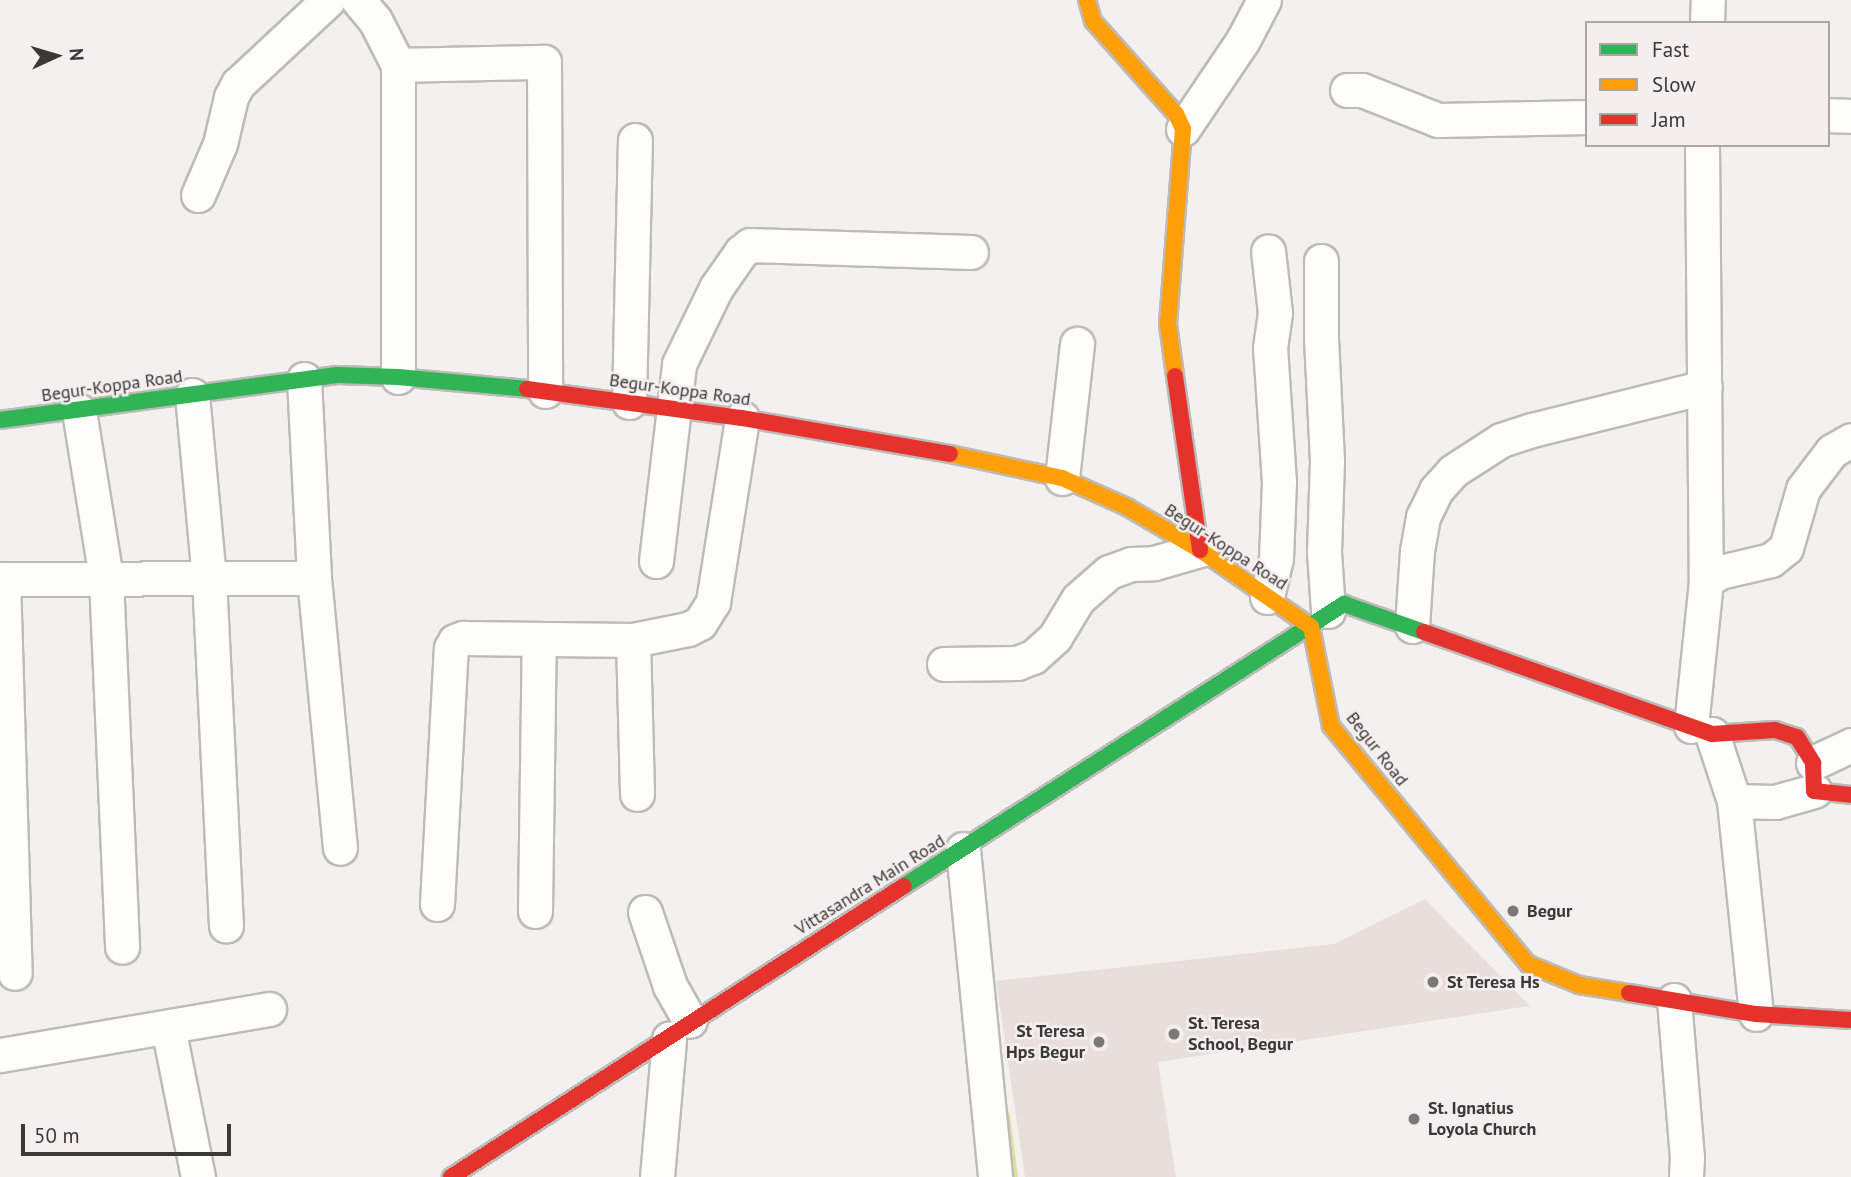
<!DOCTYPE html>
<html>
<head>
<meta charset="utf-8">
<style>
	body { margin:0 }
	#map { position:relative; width:1851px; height:1177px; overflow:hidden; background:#f3f0ee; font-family:"PT Sans",sans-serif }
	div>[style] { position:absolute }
	.built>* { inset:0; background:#e7dfdb }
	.stream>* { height:9px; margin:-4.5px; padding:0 4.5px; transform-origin:4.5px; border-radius:4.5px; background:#dfdfa2 }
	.roads { filter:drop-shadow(2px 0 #bdbbb9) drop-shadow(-2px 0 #bdbbb9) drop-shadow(0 2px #bdbbb9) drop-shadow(0 -2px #bdbbb9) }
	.street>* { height:33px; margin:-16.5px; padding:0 16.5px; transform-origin:16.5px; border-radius:16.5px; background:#fdfdfc }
	.fast>* { height:16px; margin:-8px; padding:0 8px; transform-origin:8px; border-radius:8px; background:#30b455 }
	.slow>* { height:16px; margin:-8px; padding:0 8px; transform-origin:8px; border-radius:8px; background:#ff9f0a }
	.jam>* { height:16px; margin:-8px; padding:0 8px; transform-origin:8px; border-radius:8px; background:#e5322d }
	.dots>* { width:19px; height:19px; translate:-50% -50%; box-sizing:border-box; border:4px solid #f4efed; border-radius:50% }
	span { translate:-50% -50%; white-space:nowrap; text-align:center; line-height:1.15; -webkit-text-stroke:5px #f4efed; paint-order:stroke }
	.street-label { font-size:18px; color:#3b3938 }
	.poi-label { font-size:18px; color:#3b3938; font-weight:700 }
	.left { translate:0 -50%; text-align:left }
	.right { translate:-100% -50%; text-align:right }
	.legend { position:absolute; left:1585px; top:21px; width:245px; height:126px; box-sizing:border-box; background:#f4efed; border:2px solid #aaa6a5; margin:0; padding:9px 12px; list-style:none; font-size:21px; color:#3b3938 }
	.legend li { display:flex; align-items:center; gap:14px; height:35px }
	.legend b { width:35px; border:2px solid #aaa6a5 }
	.north { position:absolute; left:21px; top:21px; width:70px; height:70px; -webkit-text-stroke:5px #f4efed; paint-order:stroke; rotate:86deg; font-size:19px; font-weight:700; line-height:28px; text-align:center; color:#3b3938 }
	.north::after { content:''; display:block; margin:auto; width:24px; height:32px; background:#3b3938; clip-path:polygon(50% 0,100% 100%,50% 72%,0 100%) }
	.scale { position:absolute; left:21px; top:1124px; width:210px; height:32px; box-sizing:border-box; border:4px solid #3b3938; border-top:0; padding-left:9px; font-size:21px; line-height:24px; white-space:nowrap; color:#3b3938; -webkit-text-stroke:5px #f4efed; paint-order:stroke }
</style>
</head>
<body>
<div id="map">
	<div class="built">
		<i style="clip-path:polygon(1425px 899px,1530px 1006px,1158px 1062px,1176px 1177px,1025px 1177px,996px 981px,1334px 944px)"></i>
	</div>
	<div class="stream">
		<i style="left:1005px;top:1115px;width:63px;rotate:82.6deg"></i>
	</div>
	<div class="roads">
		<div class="street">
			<i style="left:358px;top:0;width:26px;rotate:50deg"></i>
			<i style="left:375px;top:20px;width:51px;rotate:62.9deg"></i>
			<i style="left:398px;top:65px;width:312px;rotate:90deg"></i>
			<i style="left:1707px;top:23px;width:23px;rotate:-88deg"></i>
			<i style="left:398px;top:65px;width:146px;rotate:-1.2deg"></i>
			<i style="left:544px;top:62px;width:329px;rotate:89.8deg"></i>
			<i style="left:1347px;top:90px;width:15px"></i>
			<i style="left:1362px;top:90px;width:82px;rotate:21.5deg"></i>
			<i style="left:1438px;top:120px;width:149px;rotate:-1.2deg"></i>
			<i style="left:1828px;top:115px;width:23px;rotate:2deg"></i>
			<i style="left:1183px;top:129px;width:107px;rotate:-56deg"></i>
			<i style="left:1243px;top:40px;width:45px;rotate:-62.3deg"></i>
			<i style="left:1702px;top:145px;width:436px;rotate:89.5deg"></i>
			<i style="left:198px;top:195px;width:56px;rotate:-66.7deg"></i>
			<i style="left:220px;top:144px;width:48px;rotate:-76.8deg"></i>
			<i style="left:231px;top:97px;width:15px;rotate:-62deg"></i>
			<i style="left:238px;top:84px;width:123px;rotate:-43deg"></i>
			<i style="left:1321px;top:261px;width:77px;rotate:90deg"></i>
			<i style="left:1321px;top:338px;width:123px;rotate:87.2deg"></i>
			<i style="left:1327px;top:461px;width:91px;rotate:91.9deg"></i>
			<i style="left:1324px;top:552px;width:59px;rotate:86.1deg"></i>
			<i style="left:304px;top:379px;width:199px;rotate:87.1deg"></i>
			<i style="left:314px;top:578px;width:271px;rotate:84.5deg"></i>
			<i style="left:192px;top:395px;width:184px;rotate:84.7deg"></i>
			<i style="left:209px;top:578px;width:348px;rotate:87.2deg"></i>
			<i style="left:629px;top:402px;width:262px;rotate:-88.7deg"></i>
			<i style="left:79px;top:411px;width:169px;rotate:80.8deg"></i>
			<i style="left:106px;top:578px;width:369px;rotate:87.5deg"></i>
			<i style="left:1062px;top:478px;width:135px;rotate:-83.6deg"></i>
			<i style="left:656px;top:561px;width:198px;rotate:-83.3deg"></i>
			<i style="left:679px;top:364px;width:85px;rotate:-64deg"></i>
			<i style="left:716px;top:288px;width:44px;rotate:-55.2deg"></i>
			<i style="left:741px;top:252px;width:11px;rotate:-38deg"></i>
			<i style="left:750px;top:245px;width:221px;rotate:1.8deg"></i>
			<i style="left:0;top:579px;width:314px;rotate:-0.2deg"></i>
			<i style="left:3px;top:579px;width:394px;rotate:88.3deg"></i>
			<i style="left:1267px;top:597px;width:39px;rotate:-77deg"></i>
			<i style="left:1276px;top:559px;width:77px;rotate:-87.8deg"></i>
			<i style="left:1279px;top:482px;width:134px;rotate:-93.8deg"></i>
			<i style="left:1270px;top:348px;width:35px;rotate:-82deg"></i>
			<i style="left:1275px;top:313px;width:62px;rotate:-96.4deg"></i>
			<i style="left:1412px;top:626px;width:75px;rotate:-86.2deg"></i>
			<i style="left:1417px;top:551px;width:35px;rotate:-80deg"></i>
			<i style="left:1423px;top:517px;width:30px;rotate:-64deg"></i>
			<i style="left:1436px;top:490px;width:25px;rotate:-48deg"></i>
			<i style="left:1453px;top:471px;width:57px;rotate:-32.9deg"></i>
			<i style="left:1501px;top:440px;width:33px;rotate:-18deg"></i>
			<i style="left:1532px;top:430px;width:178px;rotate:-14deg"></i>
			<i style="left:633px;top:640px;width:154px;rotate:88.5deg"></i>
			<i style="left:944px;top:664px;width:73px;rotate:-0.8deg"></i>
			<i style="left:1017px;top:663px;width:17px;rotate:-21deg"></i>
			<i style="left:1033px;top:657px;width:30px;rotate:-42deg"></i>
			<i style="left:1055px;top:637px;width:44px;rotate:-58.8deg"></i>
			<i style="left:1078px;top:599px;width:41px;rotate:-41.1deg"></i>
			<i style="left:1109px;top:572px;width:23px;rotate:-20deg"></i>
			<i style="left:1131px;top:564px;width:23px;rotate:-2deg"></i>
			<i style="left:1154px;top:563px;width:48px;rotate:-15.8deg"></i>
			<i style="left:1691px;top:726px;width:146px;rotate:-84.1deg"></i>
			<i style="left:1706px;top:581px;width:17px;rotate:-33deg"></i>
			<i style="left:1720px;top:572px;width:52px;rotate:-13.2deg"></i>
			<i style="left:1771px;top:560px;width:19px;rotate:-39deg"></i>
			<i style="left:1786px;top:548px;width:61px;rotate:-73.9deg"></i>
			<i style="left:1803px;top:489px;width:48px;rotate:-52.7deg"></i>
			<i style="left:1832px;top:451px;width:22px;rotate:-30deg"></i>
			<i style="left:1712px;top:734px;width:71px;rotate:71.8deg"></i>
			<i style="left:1734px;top:801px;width:214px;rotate:84.1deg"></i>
			<i style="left:1813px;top:763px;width:42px;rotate:-25.3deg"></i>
			<i style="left:1734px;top:801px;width:41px;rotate:1.4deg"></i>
			<i style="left:1775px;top:802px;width:41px;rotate:-15.8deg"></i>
			<i style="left:963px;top:849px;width:330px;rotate:84.4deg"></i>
			<i style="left:437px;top:904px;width:256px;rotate:-86.9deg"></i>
			<i style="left:451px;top:648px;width:8px;rotate:-60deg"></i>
			<i style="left:455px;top:641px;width:9px;rotate:-21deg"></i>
			<i style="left:463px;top:638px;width:170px;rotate:0.7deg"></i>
			<i style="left:633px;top:640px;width:56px;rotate:-11.3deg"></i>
			<i style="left:688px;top:629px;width:13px;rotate:-27deg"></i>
			<i style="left:700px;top:623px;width:25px;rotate:-58deg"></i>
			<i style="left:713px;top:602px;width:186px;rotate:-81deg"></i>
			<i style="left:535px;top:911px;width:272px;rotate:-89.2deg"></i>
			<i style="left:645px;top:912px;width:78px;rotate:71.3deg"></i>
			<i style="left:670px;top:986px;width:40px;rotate:60.3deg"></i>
			<i style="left:1674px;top:1000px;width:158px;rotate:85.3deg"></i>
			<i style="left:1687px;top:1157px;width:20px;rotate:93deg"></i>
			<i style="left:168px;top:1027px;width:153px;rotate:78.7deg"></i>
			<i style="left:0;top:1055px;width:273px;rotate:-9.7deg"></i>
			<i style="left:657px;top:1177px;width:139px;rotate:-85deg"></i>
		</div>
		<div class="fast">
			<i style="left:0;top:420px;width:340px;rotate:-7.6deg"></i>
			<i style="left:337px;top:375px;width:61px;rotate:1.9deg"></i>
			<i style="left:398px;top:377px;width:130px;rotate:5.3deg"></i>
			<i style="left:904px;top:886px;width:523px;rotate:-32.66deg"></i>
			<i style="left:1344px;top:604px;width:85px;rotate:19.3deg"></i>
		</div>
		<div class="slow">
			<i style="left:1087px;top:0;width:22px;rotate:74deg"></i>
			<i style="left:1093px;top:21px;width:125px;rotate:48.3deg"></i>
			<i style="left:1176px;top:114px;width:17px;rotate:65deg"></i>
			<i style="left:1183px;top:129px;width:196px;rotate:94.4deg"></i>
			<i style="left:1168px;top:324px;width:52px;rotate:82.3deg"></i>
			<i style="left:950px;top:454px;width:115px;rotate:12.1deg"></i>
			<i style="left:1062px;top:478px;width:71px;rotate:24deg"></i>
			<i style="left:1127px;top:507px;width:85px;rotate:30.5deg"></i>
			<i style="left:1200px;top:550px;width:135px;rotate:34.7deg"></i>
			<i style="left:1311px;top:627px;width:101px;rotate:78.6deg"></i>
			<i style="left:1331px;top:726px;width:309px;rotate:50.4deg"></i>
			<i style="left:1528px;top:964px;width:55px;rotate:22.4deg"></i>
			<i style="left:1579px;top:985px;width:51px;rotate:9.1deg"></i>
		</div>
		<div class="jam">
			<i style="left:1175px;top:376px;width:176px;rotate:81.8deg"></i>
			<i style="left:527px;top:389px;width:217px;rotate:7.7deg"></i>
			<i style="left:742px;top:418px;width:211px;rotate:9.8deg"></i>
			<i style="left:1424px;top:632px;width:306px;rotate:19.5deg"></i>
			<i style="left:1712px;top:734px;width:63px;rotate:-3.6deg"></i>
			<i style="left:1775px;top:730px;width:23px;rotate:18deg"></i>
			<i style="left:1797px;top:737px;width:31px;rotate:58deg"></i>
			<i style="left:1813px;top:763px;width:28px;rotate:88deg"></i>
			<i style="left:1814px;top:791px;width:37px;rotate:6deg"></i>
			<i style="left:1629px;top:993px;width:129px;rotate:9.4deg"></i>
			<i style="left:1756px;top:1014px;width:95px;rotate:3.6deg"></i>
			<i style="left:451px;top:1177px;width:538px;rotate:-32.72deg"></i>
		</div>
	</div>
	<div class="dots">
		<i style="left:1513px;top:911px;background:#7b7978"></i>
		<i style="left:1433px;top:982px;background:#7b7978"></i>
		<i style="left:1174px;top:1034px;background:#7b7978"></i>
		<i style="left:1099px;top:1042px;background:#7b7978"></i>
		<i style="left:1414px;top:1119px;background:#7b7978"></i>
	</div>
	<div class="street-label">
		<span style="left:112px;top:386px;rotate:-8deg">Begur-Koppa Road</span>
		<span style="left:680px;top:390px;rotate:8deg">Begur-Koppa Road</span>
		<span style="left:1226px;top:547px;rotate:33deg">Begur-Koppa Road</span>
		<span style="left:1377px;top:749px;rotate:52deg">Begur Road</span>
		<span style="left:870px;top:885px;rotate:-32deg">Vittasandra Main Road</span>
	</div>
	<div class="poi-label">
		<span class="left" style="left:1527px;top:911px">Begur</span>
		<span class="left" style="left:1447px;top:982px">St Teresa Hs</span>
		<span class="left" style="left:1188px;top:1034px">St. Teresa<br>School, Begur</span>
		<span class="right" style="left:1085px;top:1042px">St Teresa<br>Hps Begur</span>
		<span class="left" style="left:1428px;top:1119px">St. Ignatius<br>Loyola Church</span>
	</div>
	<ul class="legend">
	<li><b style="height:9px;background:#30b455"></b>Fast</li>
	<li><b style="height:9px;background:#ff9f0a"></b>Slow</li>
	<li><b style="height:9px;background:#e5322d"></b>Jam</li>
	</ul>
	<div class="north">N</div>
	<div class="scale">50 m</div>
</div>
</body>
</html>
